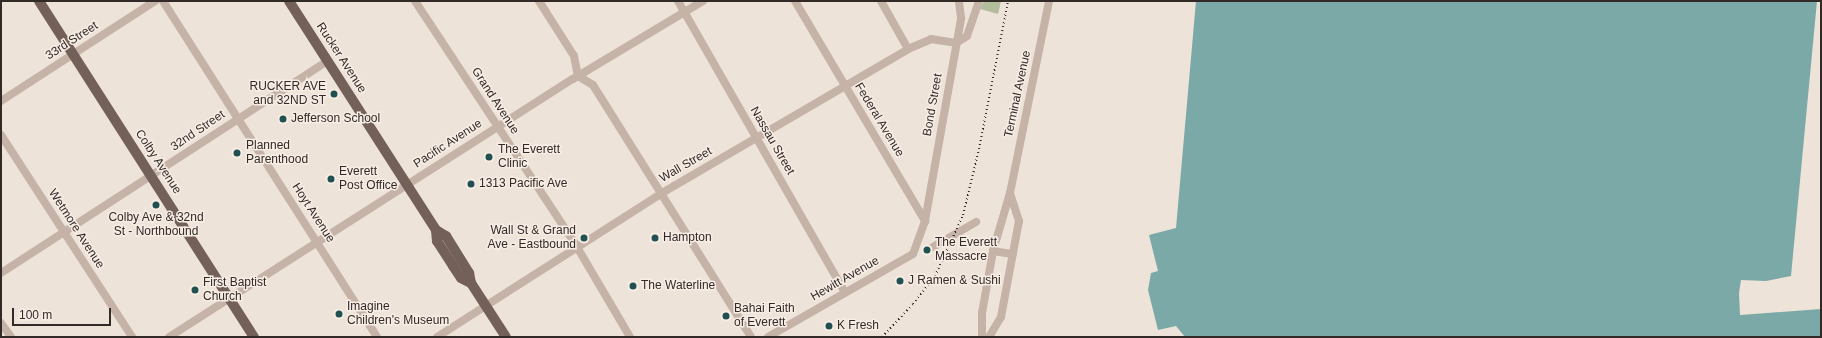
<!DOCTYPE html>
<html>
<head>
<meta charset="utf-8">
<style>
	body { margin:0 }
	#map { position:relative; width:1822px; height:338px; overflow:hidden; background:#eee3d9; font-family:Helvetica,sans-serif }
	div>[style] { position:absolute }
	.green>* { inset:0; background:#b3bc9b }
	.water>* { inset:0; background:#7ba9a8 }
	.minor>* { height:8px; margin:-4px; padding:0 4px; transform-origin:4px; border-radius:4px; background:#c5b3a7 }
	.major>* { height:10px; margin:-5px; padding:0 5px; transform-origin:5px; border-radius:5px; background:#736059 }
	.rail>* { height:2px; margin-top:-1px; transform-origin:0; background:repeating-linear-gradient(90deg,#322a27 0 1px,transparent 0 4px) }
	.dots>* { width:11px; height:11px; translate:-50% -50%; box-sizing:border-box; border:2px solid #f7ede5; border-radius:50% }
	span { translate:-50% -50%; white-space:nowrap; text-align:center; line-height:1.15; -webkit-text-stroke:3px #f7ede5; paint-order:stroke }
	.street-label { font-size:12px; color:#322a27 }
	.poi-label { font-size:12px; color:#322a27 }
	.right { translate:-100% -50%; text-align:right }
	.left { translate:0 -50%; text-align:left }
	.frame { position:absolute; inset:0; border:2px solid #322a27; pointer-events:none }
	.scale { position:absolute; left:12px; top:308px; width:99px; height:18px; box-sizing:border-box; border:2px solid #322a27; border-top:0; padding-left:5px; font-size:12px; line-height:14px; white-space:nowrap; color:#322a27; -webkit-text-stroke:3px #f7ede5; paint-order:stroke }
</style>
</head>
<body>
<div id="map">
	<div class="green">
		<i style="clip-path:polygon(984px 1px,1001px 1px,998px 14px,980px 9px)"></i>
	</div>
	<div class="water">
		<i style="clip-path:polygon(1196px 1px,1817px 1px,1791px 276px,1766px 281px,1741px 280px,1739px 293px,1740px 315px,1821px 309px,1821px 337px,1185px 337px,1176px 326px,1158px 330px,1148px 290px,1151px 273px,1158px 271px,1149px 235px,1176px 228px)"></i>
	</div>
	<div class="minor">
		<i style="left:163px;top:1px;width:398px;rotate:57.5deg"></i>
		<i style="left:415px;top:1px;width:295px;rotate:56.6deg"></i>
		<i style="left:577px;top:247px;width:104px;rotate:59.5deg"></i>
		<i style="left:539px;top:1px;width:65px;rotate:57.5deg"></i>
		<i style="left:574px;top:56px;width:20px;rotate:79deg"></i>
		<i style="left:678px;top:1px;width:336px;rotate:60.2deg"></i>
		<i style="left:795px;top:1px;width:256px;rotate:59.4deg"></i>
		<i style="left:881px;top:1px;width:55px;rotate:60.6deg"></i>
		<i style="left:956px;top:43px;width:13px;rotate:-32deg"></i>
		<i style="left:967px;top:36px;width:37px;rotate:-71deg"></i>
		<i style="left:578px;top:76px;width:17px;rotate:31deg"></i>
		<i style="left:593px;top:85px;width:297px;rotate:57.9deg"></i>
		<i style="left:1px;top:101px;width:184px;rotate:-33deg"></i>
		<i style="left:1px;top:135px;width:241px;rotate:57deg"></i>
		<i style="left:933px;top:247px;width:50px;rotate:-30.2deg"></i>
		<i style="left:993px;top:251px;width:20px;rotate:9deg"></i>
		<i style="left:1px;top:273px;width:389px;rotate:-33deg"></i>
		<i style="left:1px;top:323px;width:17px;rotate:54deg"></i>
		<i style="left:169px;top:337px;width:479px;rotate:-32.6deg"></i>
		<i style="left:573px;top:79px;width:152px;rotate:-31deg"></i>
		<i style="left:437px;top:337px;width:267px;rotate:-32.6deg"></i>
		<i style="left:662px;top:193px;width:285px;rotate:-30.3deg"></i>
		<i style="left:908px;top:49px;width:25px;rotate:-23deg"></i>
		<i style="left:931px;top:39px;width:25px;rotate:9deg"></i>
		<i style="left:768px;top:337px;width:167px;rotate:-29.8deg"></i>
		<i style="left:913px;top:254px;width:35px;rotate:-70deg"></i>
		<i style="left:925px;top:221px;width:206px;rotate:-79.9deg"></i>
		<i style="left:961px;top:18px;width:17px;rotate:-97deg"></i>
		<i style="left:982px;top:337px;width:24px;rotate:-90deg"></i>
		<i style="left:982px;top:313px;width:63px;rotate:-79.9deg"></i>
		<i style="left:993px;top:251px;width:60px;rotate:-73.7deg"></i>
		<i style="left:1010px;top:193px;width:196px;rotate:-78.5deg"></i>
		<i style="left:989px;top:337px;width:23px;rotate:-59deg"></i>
		<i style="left:1001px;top:317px;width:98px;rotate:-79.4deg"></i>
		<i style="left:1019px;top:221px;width:29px;rotate:-108deg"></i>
	</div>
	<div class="major">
		<i style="left:39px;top:1px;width:399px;rotate:57.4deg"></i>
		<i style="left:289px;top:1px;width:272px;rotate:57.3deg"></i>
		<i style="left:436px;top:230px;width:11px;rotate:85deg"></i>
		<i style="left:437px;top:241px;width:30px;rotate:57deg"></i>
		<i style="left:453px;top:266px;width:14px;rotate:56deg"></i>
		<i style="left:461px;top:278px;width:11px;rotate:27deg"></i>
		<i style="left:436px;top:230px;width:12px;rotate:31deg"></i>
		<i style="left:446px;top:236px;width:44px;rotate:58.1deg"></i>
		<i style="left:469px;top:273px;width:10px;rotate:79deg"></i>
		<i style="left:471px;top:283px;width:64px;rotate:57.1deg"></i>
	</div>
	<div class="rail">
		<i style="left:882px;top:337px;width:45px;rotate:-46.8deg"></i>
		<i style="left:913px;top:304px;width:36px;rotate:-52deg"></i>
		<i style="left:935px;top:276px;width:67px;rotate:-65.3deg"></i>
		<i style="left:963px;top:215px;width:68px;rotate:-76.4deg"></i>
		<i style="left:979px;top:149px;width:151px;rotate:-78.9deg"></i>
	</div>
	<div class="dots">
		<i style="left:334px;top:94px;background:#205050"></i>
		<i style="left:283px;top:119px;background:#205050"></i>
		<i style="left:237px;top:153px;background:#205050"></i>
		<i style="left:489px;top:157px;background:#205050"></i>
		<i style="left:331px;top:179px;background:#205050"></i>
		<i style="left:471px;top:184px;background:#205050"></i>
		<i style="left:156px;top:205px;background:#205050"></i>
		<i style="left:584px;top:238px;background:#205050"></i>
		<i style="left:655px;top:238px;background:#205050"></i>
		<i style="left:927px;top:250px;background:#205050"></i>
		<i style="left:900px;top:281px;background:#205050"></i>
		<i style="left:633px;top:286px;background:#205050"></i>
		<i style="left:195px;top:290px;background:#205050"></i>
		<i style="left:339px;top:314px;background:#205050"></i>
		<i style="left:726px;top:316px;background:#205050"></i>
		<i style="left:829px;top:326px;background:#205050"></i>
	</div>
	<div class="street-label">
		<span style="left:72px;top:41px;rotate:-33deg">33rd Street</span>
		<span style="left:341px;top:58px;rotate:57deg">Rucker Avenue</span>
		<span style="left:1018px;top:94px;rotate:-78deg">Terminal Avenue</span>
		<span style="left:495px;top:101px;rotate:57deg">Grand Avenue</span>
		<span style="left:933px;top:105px;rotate:-80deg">Bond Street</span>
		<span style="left:879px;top:120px;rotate:59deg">Federal Avenue</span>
		<span style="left:198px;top:131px;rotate:-34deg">32nd Street</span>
		<span style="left:772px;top:141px;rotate:60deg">Nassau Street</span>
		<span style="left:448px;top:144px;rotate:-33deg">Pacific Avenue</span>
		<span style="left:158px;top:162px;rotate:57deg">Colby Avenue</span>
		<span style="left:686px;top:165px;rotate:-30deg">Wall Street</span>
		<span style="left:313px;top:213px;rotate:57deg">Hoyt Avenue</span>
		<span style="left:76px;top:229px;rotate:57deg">Wetmore Avenue</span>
		<span style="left:845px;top:279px;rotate:-30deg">Hewitt Avenue</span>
	</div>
	<div class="poi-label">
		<span class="right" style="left:326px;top:94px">RUCKER AVE<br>and 32ND ST</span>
		<span class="left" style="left:291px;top:119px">Jefferson School</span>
		<span class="left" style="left:246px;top:153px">Planned<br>Parenthood</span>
		<span class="left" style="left:498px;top:157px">The Everett<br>Clinic</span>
		<span class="left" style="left:339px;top:179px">Everett<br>Post Office</span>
		<span class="left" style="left:479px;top:184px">1313 Pacific Ave</span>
		<span style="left:156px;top:225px">Colby Ave &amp; 32nd<br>St - Northbound</span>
		<span class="right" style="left:576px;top:238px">Wall St &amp; Grand<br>Ave - Eastbound</span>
		<span class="left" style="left:663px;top:238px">Hampton</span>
		<span class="left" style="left:935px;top:250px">The Everett<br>Massacre</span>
		<span class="left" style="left:908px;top:281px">J Ramen &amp; Sushi</span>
		<span class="left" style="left:203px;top:290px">First Baptist<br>Church</span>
		<span class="left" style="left:641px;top:286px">The Waterline</span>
		<span class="left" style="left:347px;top:314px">Imagine<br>Children's Museum</span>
		<span class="left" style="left:734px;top:316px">Bahai Faith<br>of Everett</span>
		<span class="left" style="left:837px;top:326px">K Fresh</span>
	</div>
	<div class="frame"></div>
	<div class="scale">100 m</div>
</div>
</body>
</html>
